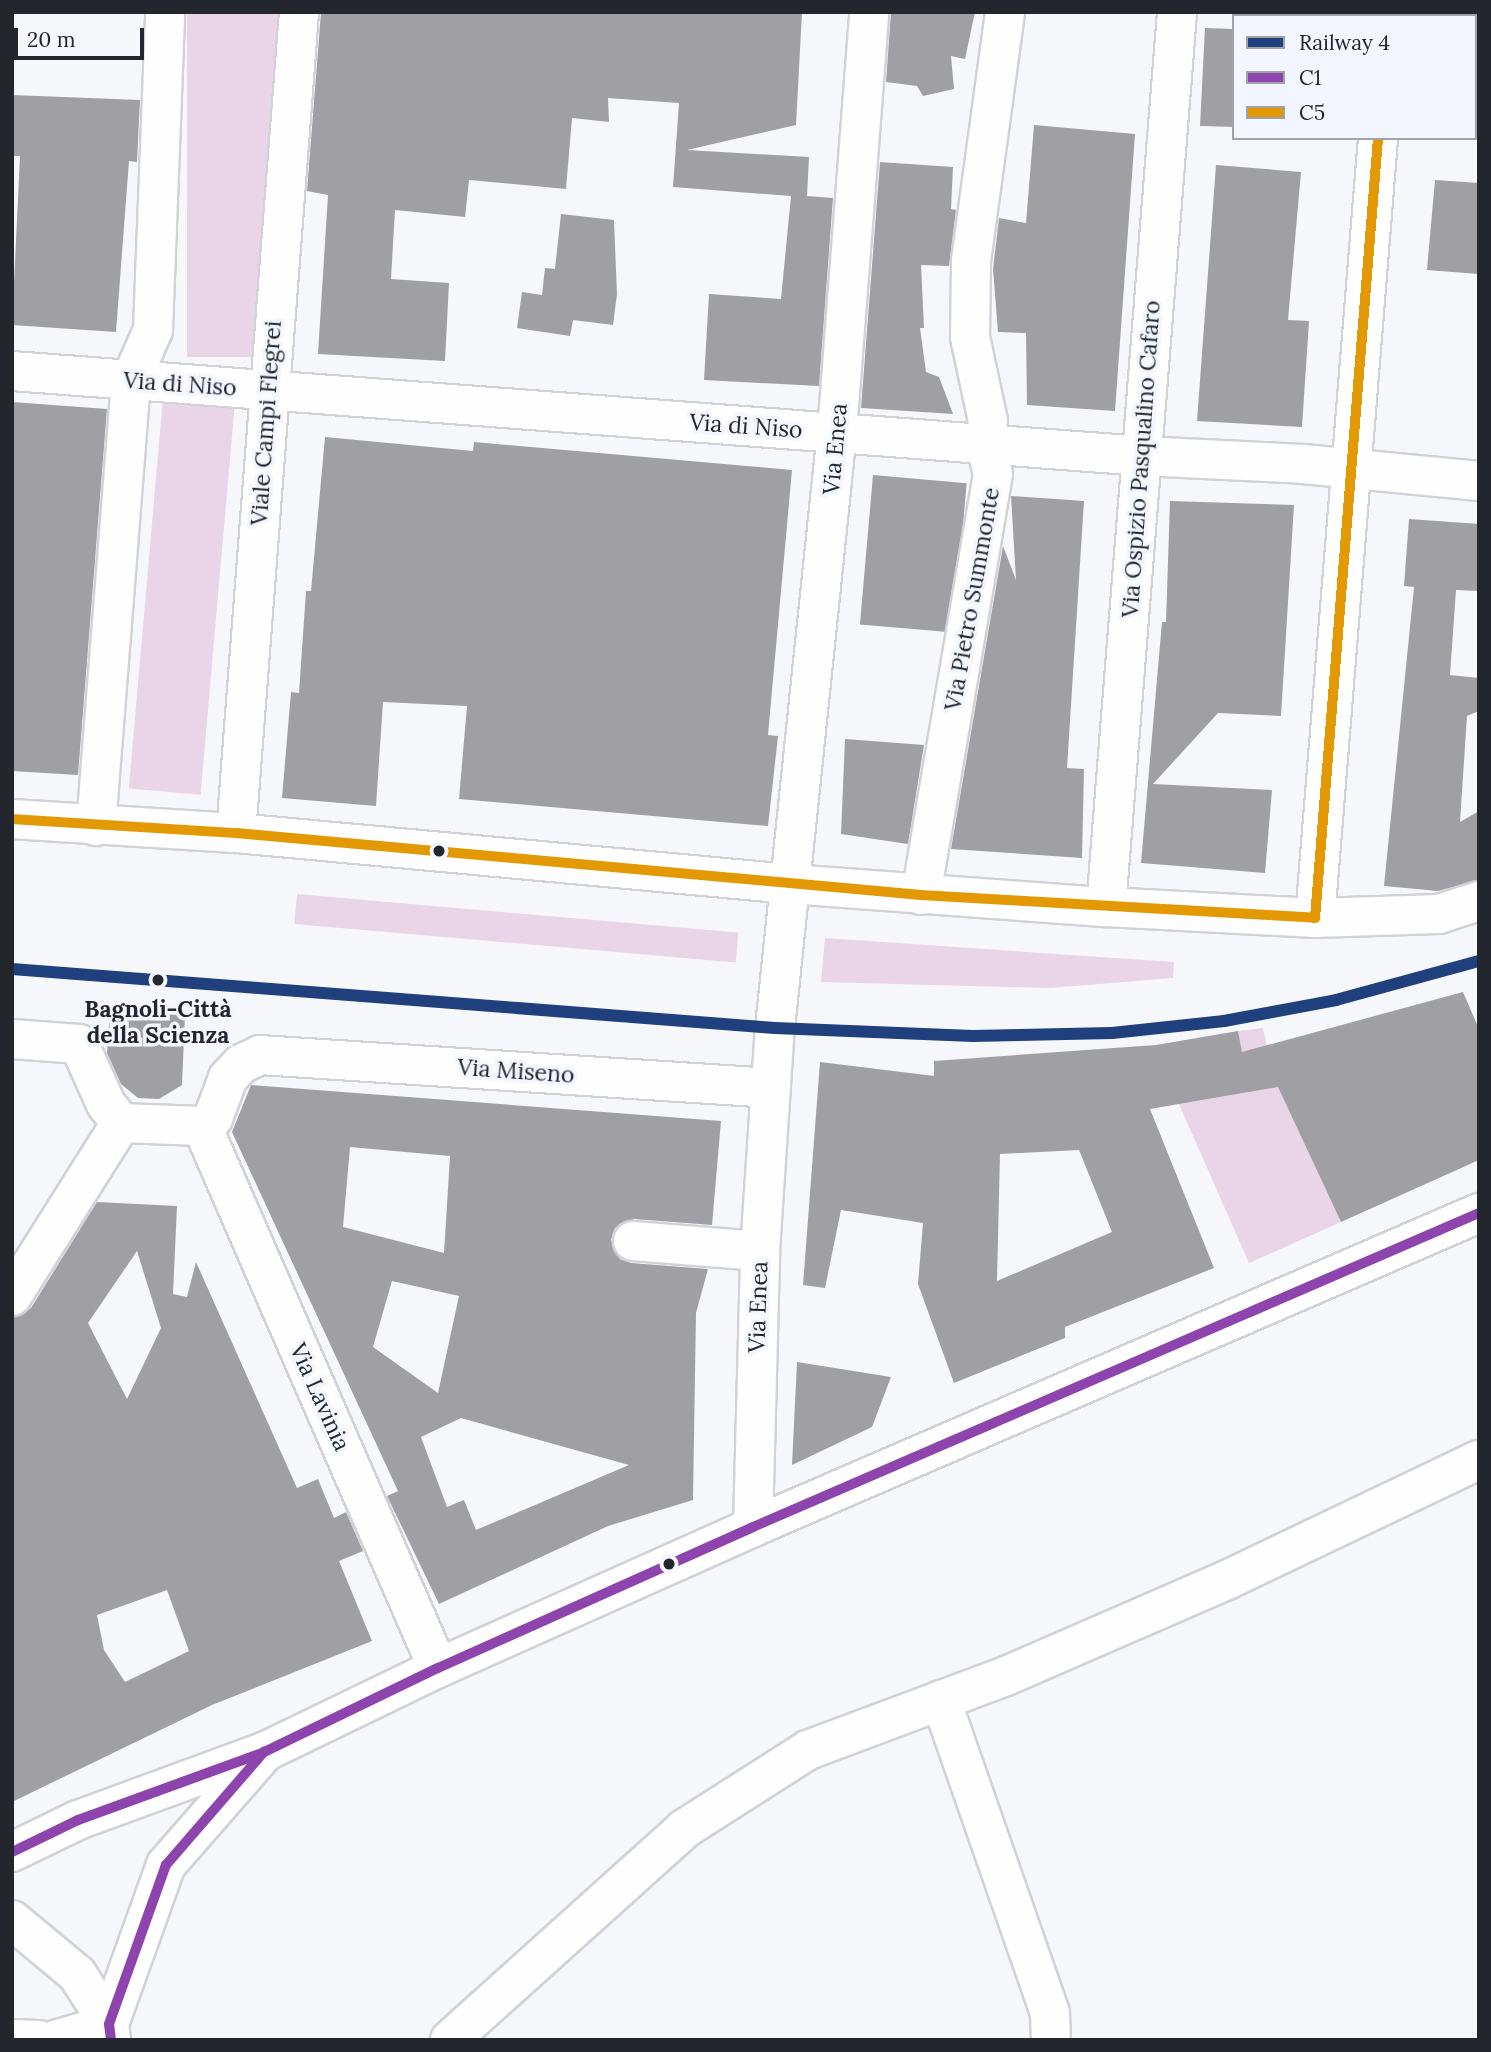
<!DOCTYPE html>
<html>
<head>
<meta charset="utf-8">
<style>
	body { margin:0 }
	#map { position:relative; width:1491px; height:2052px; overflow:hidden; background:#f6f7fb; font-family:Lora,serif }
	div>[style] { position:absolute }
	.green>* { inset:0; background:#ead4e7; transform-origin:0 0 }
	.building>* { inset:0; background:#a09fa4; transform-origin:0 0 }
	.roads { filter:drop-shadow(2px 0 #d0d2d8) drop-shadow(-2px 0 #d0d2d8) drop-shadow(0 2px #d0d2d8) drop-shadow(0 -2px #d0d2d8) }
	.minor>* { height:38px; margin:-19px; padding:0 19px; transform-origin:19px; border-radius:19px; background:#fefefe }
	.bus-1>* { height:10px; margin:-5px; padding:0 5px; transform-origin:5px; border-radius:5px; background:#8e44ad }
	.bus-2>* { height:10px; margin:-5px; padding:0 5px; transform-origin:5px; border-radius:5px; background:#e29904 }
	.rail-1>* { height:12px; margin:-6px; padding:0 6px; transform-origin:6px; border-radius:6px; background:#203f7d }
	.dots>* { width:19px; height:19px; translate:-50% -50%; box-sizing:border-box; border:4px solid #f3f6fe; border-radius:50% }
	span { translate:-50% -50%; white-space:nowrap; text-align:center; line-height:1.15; -webkit-text-stroke:7px #f3f6fe; paint-order:stroke }
	.street-label { font-size:23px; color:#23262d }
	.stop-label { font-size:23px; color:#23262d; font-weight:700 }
	.frame { position:absolute; inset:0; border:14px solid #23262d; pointer-events:none }
	.legend { position:absolute; left:1232px; top:14px; width:245px; height:126px; box-sizing:border-box; background:#f3f6fe; border:2px solid #a0a3aa; margin:0; padding:9px 12px; list-style:none; font-size:21px; color:#23262d }
	.legend li { display:flex; align-items:center; gap:14px; height:35px }
	.legend b { width:35px; border:2px solid #a0a3aa }
	.scale { position:absolute; left:14px; top:28px; width:130px; height:32px; box-sizing:border-box; border:4px solid #23262d; border-top:0; padding-left:9px; font-size:21px; line-height:24px; white-space:nowrap; color:#23262d; -webkit-text-stroke:5px #f3f6fe; paint-order:stroke }
</style>
</head>
<body>
<div id="map">
	<div class="green">
		<i style="left:187px;top:12px;width:92px;height:345px"></i>
		<i style="left:163px;top:398px;width:72px;height:392px;rotate:5deg"></i>
		<i style="left:297px;top:894px;width:443px;height:30px;rotate:5deg"></i>
		<i style="clip-path:polygon(825px 938px,1174px 962px,1173px 978px,1050px 988px,821px 982px)"></i>
		<i style="clip-path:polygon(1263px 1028px,1274px 1078px,1341px 1222px,1249px 1263px,1179px 1104px,1249px 1092px,1238px 1031px)"></i>
	</div>
	<div class="building">
		<i style="clip-path:polygon(321px 12px,802px 12px,796px 125px,687px 150px,809px 157px,807px 196px,833px 198px,819px 386px,704px 380px,709px 294px,781px 299px,791px 196px,673px 187px,679px 103px,608px 98px,609px 122px,572px 118px,566px 189px,469px 180px,465px 217px,395px 210px,391px 279px,449px 283px,445px 361px,318px 354px,328px 195px,307px 191px)"></i>
		<i style="clip-path:polygon(891px 12px,975px 12px,965px 59px,951px 56px,954px 89px,923px 96px,917px 86px,886px 82px)"></i>
		<i style="clip-path:polygon(1205px 28px,1234px 29px,1234px 127px,1200px 126px)"></i>
		<i style="clip-path:polygon(12px 95px,140px 100px,137px 162px,129px 161px,116px 332px,12px 325px,20px 156px,12px 156px)"></i>
		<i style="clip-path:polygon(1034px 125px,1135px 134px,1115px 411px,1027px 405px,1026px 333px,998px 332px,993px 269px,999px 218px,1026px 223px)"></i>
		<i style="clip-path:polygon(880px 162px,953px 167px,951px 209px,956px 210px,949px 266px,921px 265px,924px 328px,920px 328px,926px 372px,939px 377px,953px 414px,861px 408px)"></i>
		<i style="clip-path:polygon(1216px 165px,1301px 172px,1288px 320px,1309px 321px,1302px 427px,1197px 421px)"></i>
		<i style="clip-path:polygon(1435px 180px,1479px 183px,1479px 274px,1427px 270px)"></i>
		<i style="clip-path:polygon(561px 214px,614px 220px,617px 294px,613px 325px,573px 320px,570px 336px,517px 328px,522px 292px,542px 295px,545px 268px,555px 269px)"></i>
		<i style="clip-path:polygon(12px 402px,107px 409px,78px 775px,12px 771px)"></i>
		<i style="clip-path:polygon(325px 437px,473px 451px,474px 442px,792px 470px,768px 735px,778px 736px,768px 826px,459px 799px,467px 706px,383px 702px,376px 806px,282px 798px,291px 692px,299px 693px,306px 591px,311px 591px)"></i>
		<i style="left:873px;top:475px;width:94px;height:150px;rotate:5deg"></i>
		<i style="clip-path:polygon(1011px 496px,1084px 501px,1067px 768px,1084px 769px,1082px 858px,951px 849px,1003px 546px,1016px 580px)"></i>
		<i style="clip-path:polygon(1170px 501px,1294px 505px,1281px 716px,1218px 713px,1153px 784px,1272px 790px,1265px 873px,1141px 863px,1162px 622px,1166px 622px)"></i>
		<i style="clip-path:polygon(1409px 519px,1479px 524px,1479px 591px,1456px 590px,1450px 675px,1479px 678px,1479px 711px,1467px 716px,1460px 822px,1479px 811px,1479px 880px,1438px 891px,1384px 886px,1414px 587px,1404px 586px)"></i>
		<i style="clip-path:polygon(845px 739px,924px 745px,908px 844px,841px 834px)"></i>
		<i style="clip-path:polygon(evenodd,1463px 992px,1479px 1029px,1479px 1160px,1341px 1222px,1278px 1087px,1150px 1109px,1214px 1268px,1065px 1327px,1065px 1338px,954px 1383px,918px 1284px,923px 1223px,841px 1210px,825px 1288px,803px 1285px,820px 1062px,934px 1076px,934px 1061px,1156px 1045px,1238px 1031px,1242px 1052px,1463px 992px,1079px 1150px,1112px 1232px,997px 1281px,1000px 1154px,1079px 1150px)"></i>
		<i style="clip-path:polygon(110px 1011px,185px 1015px,182px 1085px,159px 1099px,138px 1098px,121px 1084px,107px 1053px)"></i>
		<i style="clip-path:polygon(evenodd,251px 1085px,721px 1121px,712px 1225px,634px 1219px,615px 1228px,611px 1240px,620px 1259px,631px 1263px,708px 1269px,696px 1313px,693px 1500px,608px 1526px,439px 1604px,387px 1496px,398px 1491px,232px 1132px,251px 1085px,350px 1147px,450px 1156px,444px 1253px,343px 1227px,350px 1147px,251px 1085px,392px 1281px,459px 1296px,438px 1393px,373px 1347px,392px 1281px,251px 1085px,461px 1418px,629px 1465px,476px 1530px,464px 1500px,447px 1507px,421px 1437px,461px 1418px)"></i>
		<i style="clip-path:polygon(evenodd,97px 1202px,177px 1206px,173px 1294px,187px 1297px,196px 1262px,297px 1488px,318px 1479px,334px 1518px,346px 1512px,363px 1551px,339px 1561px,372px 1641px,212px 1705px,12px 1802px,12px 1318px,31px 1308px,97px 1202px,137px 1251px,161px 1328px,127px 1399px,88px 1323px,137px 1251px,97px 1202px,167px 1590px,189px 1651px,125px 1682px,104px 1650px,97px 1615px,167px 1590px)"></i>
		<i style="clip-path:polygon(797px 1362px,891px 1377px,872px 1427px,792px 1465px)"></i>
	</div>
	<div class="roads">
		<div class="minor">
			<i style="left:1387px;top:16px;width:4px;rotate:-90deg"></i>
			<i style="left:12px;top:371px;width:1133px;rotate:4.3deg"></i>
			<i style="left:1142px;top:456px;width:161px;rotate:2.8deg"></i>
			<i style="left:1303px;top:464px;width:177px;rotate:5.5deg"></i>
			<i style="left:12px;top:819px;width:224px;rotate:3.6deg"></i>
			<i style="left:236px;top:833px;width:556px;rotate:5.26deg"></i>
			<i style="left:790px;top:884px;width:317px;rotate:4.2deg"></i>
			<i style="left:1106px;top:907px;width:209px;rotate:3deg"></i>
			<i style="left:1315px;top:918px;width:124px;rotate:-1.8deg"></i>
			<i style="left:1439px;top:914px;width:42px;rotate:-18deg"></i>
			<i style="left:96px;top:826px;width:447px;rotate:-85.5deg"></i>
			<i style="left:131px;top:380px;width:55px;rotate:-66.3deg"></i>
			<i style="left:153px;top:330px;width:318px;rotate:-87.8deg"></i>
			<i style="left:236px;top:833px;width:823px;rotate:-85.61deg"></i>
			<i style="left:921px;top:895px;width:427px;rotate:-80.3deg"></i>
			<i style="left:993px;top:474px;width:32px;rotate:-104deg"></i>
			<i style="left:985px;top:443px;width:22px;rotate:-82deg"></i>
			<i style="left:988px;top:421px;width:86px;rotate:-102.1deg"></i>
			<i style="left:970px;top:337px;width:76px;rotate:-89.2deg"></i>
			<i style="left:971px;top:261px;width:251px;rotate:-82.2deg"></i>
			<i style="left:1106px;top:907px;width:898px;rotate:-85.46deg"></i>
			<i style="left:1315px;top:918px;width:783px;rotate:-85.38deg"></i>
			<i style="left:12px;top:1039px;width:67px;rotate:4.3deg"></i>
			<i style="left:79px;top:1044px;width:66px;rotate:65.8deg"></i>
			<i style="left:106px;top:1104px;width:24px;rotate:52deg"></i>
			<i style="left:121px;top:1123px;width:81px;rotate:2.1deg"></i>
			<i style="left:202px;top:1126px;width:14px;rotate:-36deg"></i>
			<i style="left:213px;top:1118px;width:43px;rotate:-69.4deg"></i>
			<i style="left:228px;top:1078px;width:19px;rotate:-47deg"></i>
			<i style="left:241px;top:1064px;width:21px;rotate:-25deg"></i>
			<i style="left:260px;top:1055px;width:512px;rotate:3.69deg"></i>
			<i style="left:202px;top:1126px;width:591px;rotate:66.47deg"></i>
			<i style="left:633px;top:1241px;width:127px;rotate:4.5deg"></i>
			<i style="left:12px;top:1296px;width:204px;rotate:-57.8deg"></i>
			<i style="left:753px;top:1527px;width:276px;rotate:-88.5deg"></i>
			<i style="left:760px;top:1251px;width:224px;rotate:-86.2deg"></i>
			<i style="left:775px;top:1028px;width:599px;rotate:-84.06deg"></i>
			<i style="left:837px;top:432px;width:421px;rotate:-85.6deg"></i>
			<i style="left:941px;top:1700px;width:331px;rotate:70.8deg"></i>
			<i style="left:1050px;top:2013px;width:27px;rotate:88deg"></i>
			<i style="left:12px;top:1852px;width:73px;rotate:-25.9deg"></i>
			<i style="left:78px;top:1820px;width:198px;rotate:-20.1deg"></i>
			<i style="left:264px;top:1752px;width:193px;rotate:-25.8deg"></i>
			<i style="left:438px;top:1668px;width:345px;rotate:-24.1deg"></i>
			<i style="left:753px;top:1527px;width:791px;rotate:-23.39deg"></i>
			<i style="left:12px;top:1920px;width:85px;rotate:39.7deg"></i>
			<i style="left:77px;top:1974px;width:59px;rotate:57.4deg"></i>
			<i style="left:12px;top:2039px;width:27px;rotate:2deg"></i>
			<i style="left:55px;top:2040px;width:56px;rotate:-16.5deg"></i>
			<i style="left:111px;top:2040px;width:16px;rotate:-97deg"></i>
			<i style="left:109px;top:2024px;width:169px;rotate:-70.3deg"></i>
			<i style="left:166px;top:1865px;width:146px;rotate:-48.9deg"></i>
			<i style="left:450px;top:2040px;width:315px;rotate:-42deg"></i>
			<i style="left:684px;top:1829px;width:147px;rotate:-32.5deg"></i>
			<i style="left:808px;top:1750px;width:211px;rotate:-20.5deg"></i>
			<i style="left:1006px;top:1676px;width:241px;rotate:-23.5deg"></i>
			<i style="left:1227px;top:1580px;width:279px;rotate:-25.5deg"></i>
		</div>
	</div>
	<div class="bus-1">
		<i style="left:12px;top:1852px;width:73px;rotate:-25.9deg"></i>
		<i style="left:78px;top:1820px;width:193px;rotate:-20deg"></i>
		<i style="left:111px;top:2040px;width:16px;rotate:-97deg"></i>
		<i style="left:109px;top:2024px;width:169px;rotate:-70.3deg"></i>
		<i style="left:166px;top:1865px;width:150px;rotate:-49.1deg"></i>
		<i style="left:264px;top:1752px;width:193px;rotate:-25.8deg"></i>
		<i style="left:438px;top:1668px;width:345px;rotate:-24.1deg"></i>
		<i style="left:753px;top:1527px;width:791px;rotate:-23.39deg"></i>
	</div>
	<div class="bus-2">
		<i style="left:12px;top:819px;width:224px;rotate:3.6deg"></i>
		<i style="left:236px;top:833px;width:688px;rotate:5.17deg"></i>
		<i style="left:921px;top:895px;width:395px;rotate:3.3deg"></i>
		<i style="left:1315px;top:918px;width:783px;rotate:-85.38deg"></i>
	</div>
	<div class="rail-1">
		<i style="left:12px;top:969px;width:765px;rotate:4.42deg"></i>
		<i style="left:775px;top:1028px;width:198px;rotate:2.3deg"></i>
		<i style="left:973px;top:1036px;width:139px;rotate:-1.2deg"></i>
		<i style="left:1112px;top:1033px;width:113px;rotate:-6.1deg"></i>
		<i style="left:1224px;top:1021px;width:114px;rotate:-10.6deg"></i>
		<i style="left:1336px;top:1000px;width:148px;rotate:-15.3deg"></i>
	</div>
	<div class="dots">
		<i style="left:439px;top:851px;background:#23262d"></i>
		<i style="left:158px;top:980px;background:#23262d"></i>
		<i style="left:669px;top:1564px;background:#23262d"></i>
	</div>
	<div class="street-label">
		<span style="left:180px;top:384px;rotate:4deg">Via di Niso</span>
		<span style="left:266px;top:423px;rotate:-86deg">Viale Campi Flegrei</span>
		<span style="left:746px;top:426px;rotate:4deg">Via di Niso</span>
		<span style="left:835px;top:449px;rotate:-85deg">Via Enea</span>
		<span style="left:1141px;top:459px;rotate:-86deg">Via Ospizio Pasqualino Cafaro</span>
		<span style="left:972px;top:599px;rotate:-80deg">Via Pietro Summonte</span>
		<span style="left:516px;top:1071px;rotate:4deg">Via Miseno</span>
		<span style="left:758px;top:1307px;rotate:-88deg">Via Enea</span>
		<span style="left:320px;top:1397px;rotate:66deg">Via Lavinia</span>
	</div>
	<div class="stop-label">
		<span style="left:158px;top:1022px">Bagnoli-Città<br>della Scienza</span>
	</div>
	<div class="frame"></div>
	<ul class="legend">
	<li><b style="height:9px;background:#203f7d"></b>Railway 4</li>
	<li><b style="height:9px;background:#8e44ad"></b>C1</li>
	<li><b style="height:9px;background:#e29904"></b>C5</li>
	</ul>
	<div class="scale">20 m</div>
</div>
</body>
</html>
